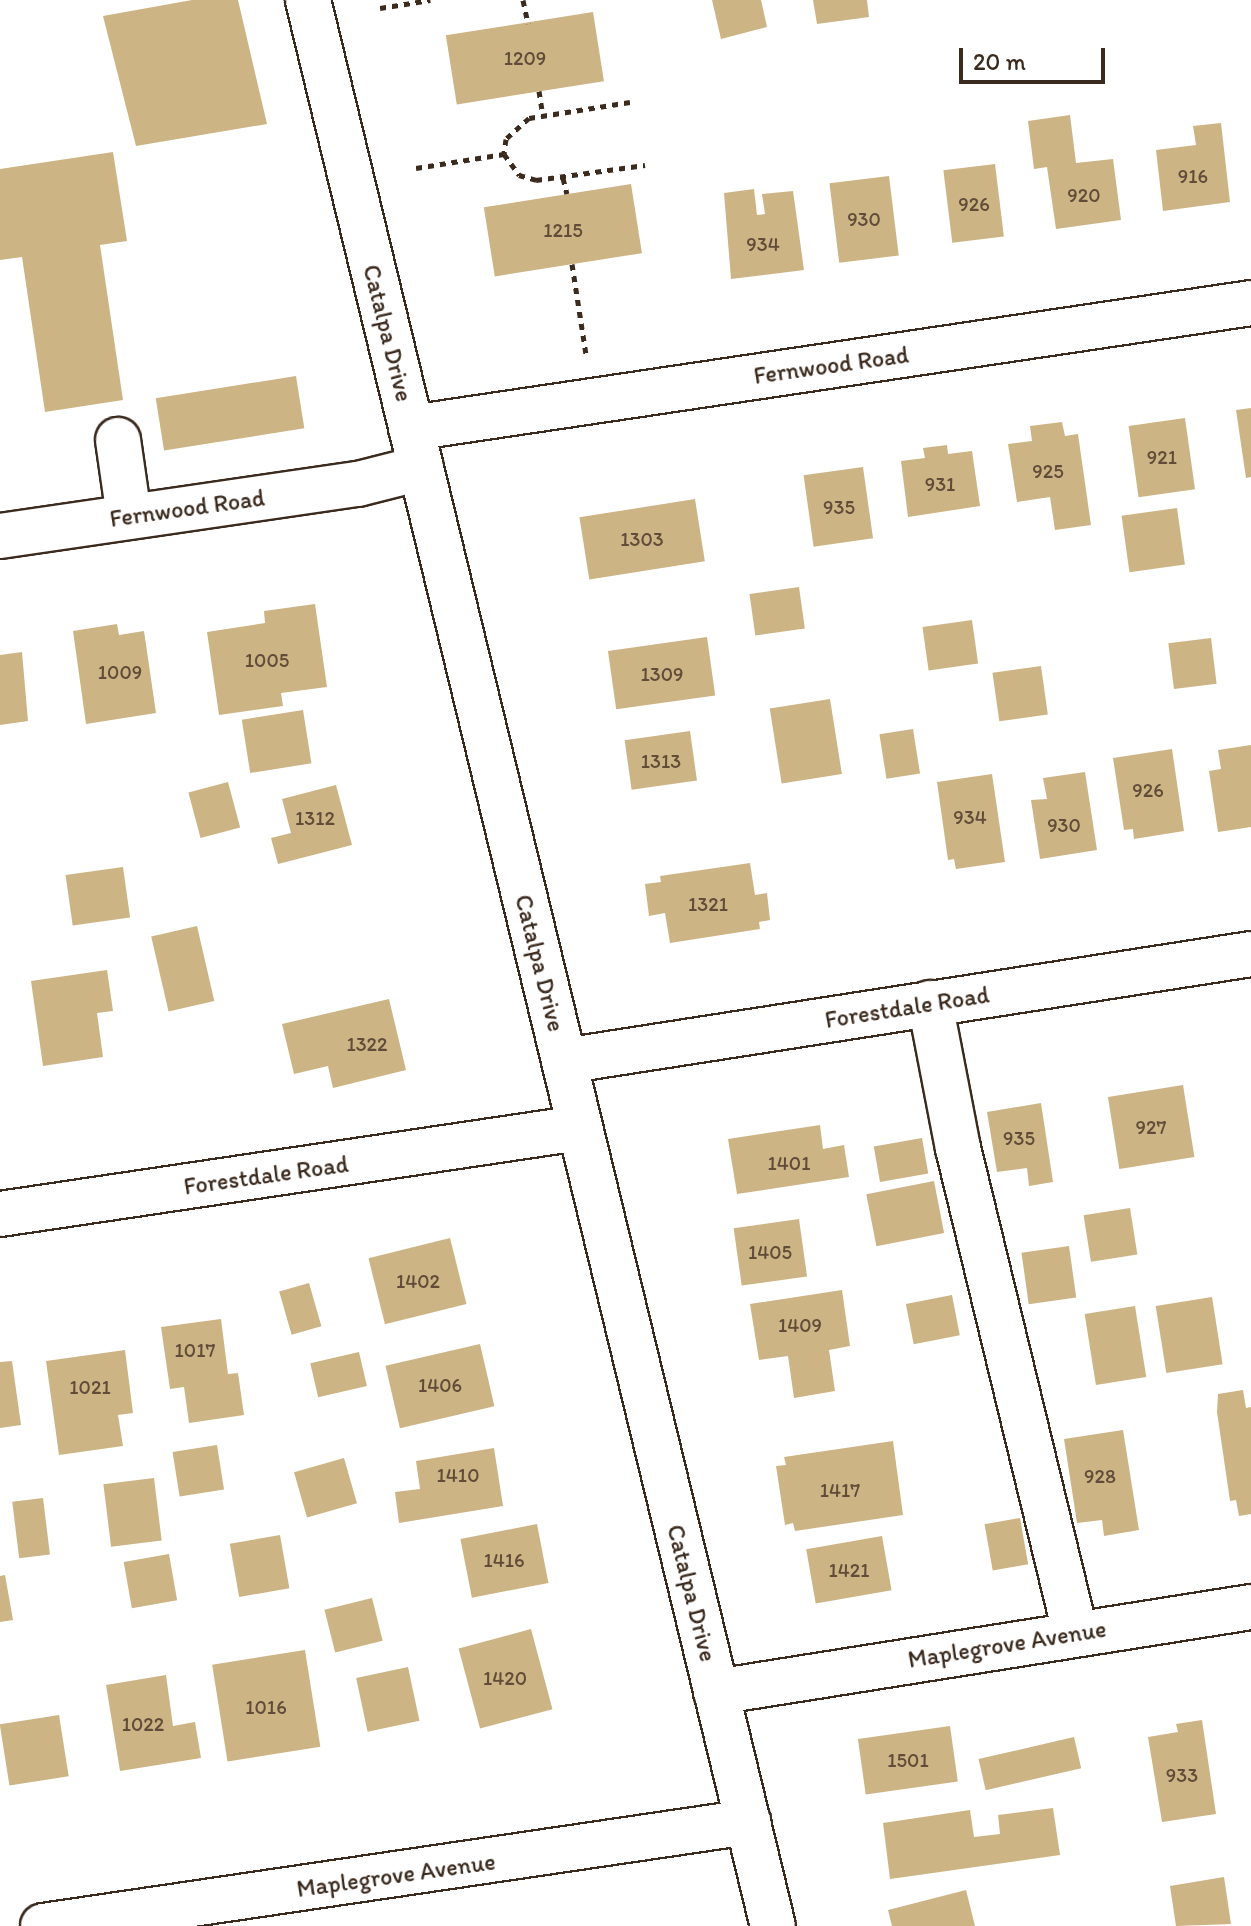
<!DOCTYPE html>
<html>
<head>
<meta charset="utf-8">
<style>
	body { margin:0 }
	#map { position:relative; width:1251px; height:1926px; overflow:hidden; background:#fff; font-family:Itim,sans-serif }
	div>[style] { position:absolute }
	.building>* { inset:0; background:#cdb484; transform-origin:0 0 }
	.path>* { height:5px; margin-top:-2.5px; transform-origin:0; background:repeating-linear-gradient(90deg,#3b2a1e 0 6px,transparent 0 12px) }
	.roads { filter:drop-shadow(2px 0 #3b2a1e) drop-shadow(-2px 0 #3b2a1e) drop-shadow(0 2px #3b2a1e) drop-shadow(0 -2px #3b2a1e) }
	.minor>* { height:44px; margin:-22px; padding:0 22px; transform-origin:22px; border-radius:22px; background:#fff }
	span { translate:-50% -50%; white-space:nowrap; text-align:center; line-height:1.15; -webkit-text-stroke:8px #fff; paint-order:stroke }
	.number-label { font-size:20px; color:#604c38 }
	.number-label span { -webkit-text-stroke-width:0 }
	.street-label { font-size:24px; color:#3b2a1e }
	.scale { position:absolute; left:959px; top:48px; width:146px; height:36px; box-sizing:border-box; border:4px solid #3b2a1e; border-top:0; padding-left:10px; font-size:24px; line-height:28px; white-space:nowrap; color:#3b2a1e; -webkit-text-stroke:6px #fff; paint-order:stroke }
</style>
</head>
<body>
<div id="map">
	<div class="building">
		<i style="clip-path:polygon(192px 0,238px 0,267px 124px,136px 146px,103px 16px)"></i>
		<i style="clip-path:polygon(712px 0,761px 0,767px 27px,721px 39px)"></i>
		<i style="clip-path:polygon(813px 0,867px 0,869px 17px,817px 24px)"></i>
		<i style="left:593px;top:12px;width:70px;height:149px;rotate:81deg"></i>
		<i style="clip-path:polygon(1070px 115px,1076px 163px,1113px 159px,1121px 220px,1056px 229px,1047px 167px,1034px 169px,1028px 121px)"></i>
		<i style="clip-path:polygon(1221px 123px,1230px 202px,1163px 211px,1156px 150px,1196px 145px,1193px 126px)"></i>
		<i style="clip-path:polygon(113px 152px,127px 241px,100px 245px,123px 400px,45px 412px,22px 257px,0 260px,0 169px)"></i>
		<i style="left:995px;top:164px;width:73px;height:52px;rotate:83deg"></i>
		<i style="left:889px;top:176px;width:80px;height:60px;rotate:83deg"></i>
		<i style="left:631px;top:184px;width:70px;height:149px;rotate:81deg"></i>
		<i style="clip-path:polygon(754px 189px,757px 215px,765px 214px,762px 194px,793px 191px,804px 270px,731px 279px,724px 193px)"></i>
		<i style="left:296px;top:376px;width:53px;height:142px;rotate:81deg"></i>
		<i style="clip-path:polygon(1251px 408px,1251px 477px,1246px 478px,1236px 410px)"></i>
		<i style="left:1185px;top:418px;width:72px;height:57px;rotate:82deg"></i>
		<i style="clip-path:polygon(1062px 422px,1065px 436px,1078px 434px,1091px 525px,1055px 530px,1050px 497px,1017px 502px,1008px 444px,1032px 441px,1030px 426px)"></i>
		<i style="clip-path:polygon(947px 445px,948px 454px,972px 451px,980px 506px,908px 517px,901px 461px,925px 458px,923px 448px)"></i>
		<i style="left:863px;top:467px;width:72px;height:60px;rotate:82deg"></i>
		<i style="left:695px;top:499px;width:63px;height:117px;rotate:81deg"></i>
		<i style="left:1177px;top:508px;width:57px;height:56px;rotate:82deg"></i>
		<i style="left:799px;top:587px;width:42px;height:50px;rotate:82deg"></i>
		<i style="clip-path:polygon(315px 604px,327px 687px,281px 693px,283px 706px,219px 715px,207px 632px,265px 623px,264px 611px)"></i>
		<i style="left:972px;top:620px;width:44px;height:50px;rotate:82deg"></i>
		<i style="clip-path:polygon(117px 624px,119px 635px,144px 631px,156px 713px,86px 724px,73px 631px)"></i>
		<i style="left:707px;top:637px;width:59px;height:100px;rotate:82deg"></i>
		<i style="left:1211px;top:638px;width:46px;height:43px;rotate:83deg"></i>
		<i style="clip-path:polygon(22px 652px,28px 721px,0 725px,0 655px)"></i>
		<i style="left:1041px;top:666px;width:49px;height:49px;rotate:82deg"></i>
		<i style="left:830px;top:699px;width:76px;height:61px;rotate:81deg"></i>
		<i style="left:303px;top:710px;width:54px;height:62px;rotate:81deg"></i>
		<i style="left:913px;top:729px;width:45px;height:34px;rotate:81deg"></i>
		<i style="left:690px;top:731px;width:50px;height:66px;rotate:82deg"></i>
		<i style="clip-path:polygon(1251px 745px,1251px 827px,1218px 832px,1209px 771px,1221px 769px,1218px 750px)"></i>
		<i style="clip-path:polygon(1172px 749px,1184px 831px,1134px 839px,1133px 829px,1124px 830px,1113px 758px)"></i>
		<i style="clip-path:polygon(1085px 772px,1097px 850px,1040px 859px,1031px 800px,1047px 799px,1043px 778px)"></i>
		<i style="clip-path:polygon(992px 774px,1005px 862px,956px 869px,954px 859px,948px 860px,937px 782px)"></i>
		<i style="left:228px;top:782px;width:47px;height:41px;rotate:75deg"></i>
		<i style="clip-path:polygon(336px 785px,352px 845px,278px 864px,271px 838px,291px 833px,282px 799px)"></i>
		<i style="clip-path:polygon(750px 863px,755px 895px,767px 893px,770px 920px,759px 922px,760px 929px,670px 943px,665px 913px,649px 916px,645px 884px,661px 882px,660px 876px)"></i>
		<i style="left:123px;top:867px;width:51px;height:58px;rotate:82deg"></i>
		<i style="left:197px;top:926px;width:77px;height:47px;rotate:77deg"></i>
		<i style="clip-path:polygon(107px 970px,113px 1011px,97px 1013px,103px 1057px,43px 1066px,31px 981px)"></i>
		<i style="clip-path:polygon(389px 999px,406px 1070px,333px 1088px,328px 1066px,294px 1074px,282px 1024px)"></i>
		<i style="left:1183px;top:1085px;width:73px;height:76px;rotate:81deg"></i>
		<i style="clip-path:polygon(1041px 1103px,1053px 1182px,1029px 1186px,1027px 1168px,997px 1172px,987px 1112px)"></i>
		<i style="clip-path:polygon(820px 1125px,823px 1149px,844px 1145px,849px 1177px,737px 1194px,728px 1139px)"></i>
		<i style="left:922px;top:1138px;width:36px;height:49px;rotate:80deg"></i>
		<i style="left:934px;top:1181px;width:53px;height:69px;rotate:79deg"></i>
		<i style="left:1130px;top:1208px;width:47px;height:47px;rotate:81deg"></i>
		<i style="left:799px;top:1219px;width:58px;height:66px;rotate:82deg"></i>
		<i style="left:450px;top:1238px;width:68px;height:84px;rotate:76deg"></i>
		<i style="left:1069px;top:1246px;width:52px;height:48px;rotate:82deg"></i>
		<i style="left:309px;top:1283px;width:45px;height:31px;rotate:74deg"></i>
		<i style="clip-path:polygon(842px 1290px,850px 1346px,829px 1350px,835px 1391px,794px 1398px,788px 1356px,759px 1360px,750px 1304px)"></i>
		<i style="left:952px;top:1295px;width:41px;height:47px;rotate:79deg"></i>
		<i style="left:1212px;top:1297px;width:68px;height:57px;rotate:81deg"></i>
		<i style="left:1135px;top:1306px;width:72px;height:51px;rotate:81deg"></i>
		<i style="clip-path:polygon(221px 1319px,228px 1374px,238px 1373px,244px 1415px,189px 1423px,184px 1387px,170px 1389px,161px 1327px)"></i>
		<i style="left:480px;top:1344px;width:64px;height:97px;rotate:77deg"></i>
		<i style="clip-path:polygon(125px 1350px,133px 1413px,118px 1415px,123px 1446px,59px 1455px,46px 1361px)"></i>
		<i style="left:359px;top:1352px;width:35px;height:50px;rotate:77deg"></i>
		<i style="clip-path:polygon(12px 1361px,21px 1425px,0 1428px,0 1362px)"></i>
		<i style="clip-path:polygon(1243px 1390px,1246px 1408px,1251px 1407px,1251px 1514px,1239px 1516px,1236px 1500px,1230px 1501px,1217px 1412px,1218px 1394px)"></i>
		<i style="clip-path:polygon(1123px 1430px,1139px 1530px,1104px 1536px,1102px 1520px,1077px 1523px,1064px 1439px)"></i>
		<i style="clip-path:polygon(893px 1441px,903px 1515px,795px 1531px,793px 1523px,785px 1525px,776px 1466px,786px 1465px,784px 1457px)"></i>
		<i style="left:217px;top:1445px;width:45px;height:45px;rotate:81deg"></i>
		<i style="clip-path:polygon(494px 1448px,503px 1506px,399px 1523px,395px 1492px,420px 1489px,416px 1461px)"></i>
		<i style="left:344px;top:1458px;width:47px;height:52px;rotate:74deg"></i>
		<i style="left:154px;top:1478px;width:63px;height:51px;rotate:83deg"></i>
		<i style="left:43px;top:1498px;width:57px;height:31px;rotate:83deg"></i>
		<i style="left:1020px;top:1518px;width:47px;height:36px;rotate:80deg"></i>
		<i style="left:537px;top:1524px;width:60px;height:78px;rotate:79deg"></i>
		<i style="left:280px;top:1535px;width:54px;height:51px;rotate:80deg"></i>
		<i style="left:882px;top:1536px;width:55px;height:77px;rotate:80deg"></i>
		<i style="left:169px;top:1554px;width:47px;height:46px;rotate:80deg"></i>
		<i style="clip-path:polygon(5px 1575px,13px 1620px,0 1622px,0 1576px)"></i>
		<i style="left:372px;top:1598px;width:44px;height:49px;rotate:76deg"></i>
		<i style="left:531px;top:1629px;width:83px;height:75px;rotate:75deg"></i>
		<i style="left:305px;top:1650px;width:98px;height:94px;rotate:81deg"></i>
		<i style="left:408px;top:1667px;width:55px;height:53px;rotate:78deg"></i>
		<i style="clip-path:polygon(166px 1675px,173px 1726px,195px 1722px,201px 1758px,120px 1771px,106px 1685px)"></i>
		<i style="left:59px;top:1715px;width:62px;height:60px;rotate:81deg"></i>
		<i style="clip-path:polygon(1202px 1720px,1216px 1814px,1162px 1822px,1148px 1737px,1178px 1732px,1176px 1724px)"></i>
		<i style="left:950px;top:1726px;width:56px;height:93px;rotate:82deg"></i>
		<i style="left:1074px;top:1737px;width:32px;height:98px;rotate:77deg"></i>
		<i style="clip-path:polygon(1053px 1808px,1060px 1855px,890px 1879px,883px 1823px,970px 1810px,974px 1837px,1000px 1834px,998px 1815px)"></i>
		<i style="clip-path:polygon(1224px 1877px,1231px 1924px,1176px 1926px,1170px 1886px)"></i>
		<i style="clip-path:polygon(966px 1890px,975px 1926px,892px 1926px,888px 1910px)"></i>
	</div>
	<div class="path">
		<i style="left:523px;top:0;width:24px;rotate:78deg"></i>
		<i style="left:380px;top:8px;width:51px;rotate:-9.1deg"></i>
		<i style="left:539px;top:91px;width:25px;rotate:81deg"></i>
		<i style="left:630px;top:102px;width:102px;rotate:171deg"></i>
		<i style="left:529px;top:118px;width:31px;rotate:138deg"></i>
		<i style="left:506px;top:139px;width:15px;rotate:98deg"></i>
		<i style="left:504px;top:154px;width:26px;rotate:54deg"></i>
		<i style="left:519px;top:175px;width:18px;rotate:16deg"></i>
		<i style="left:536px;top:180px;width:110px;rotate:-7.8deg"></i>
		<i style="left:416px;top:168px;width:89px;rotate:-9deg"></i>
		<i style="left:563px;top:178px;width:16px;rotate:76deg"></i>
		<i style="left:572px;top:264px;width:91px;rotate:81.2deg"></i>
	</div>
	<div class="roads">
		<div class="minor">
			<i style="left:308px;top:0;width:1981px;rotate:76.43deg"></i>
			<i style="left:411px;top:428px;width:849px;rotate:-8.46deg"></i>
			<i style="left:118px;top:440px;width:77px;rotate:81.8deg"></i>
			<i style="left:0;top:536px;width:362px;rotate:-8.3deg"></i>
			<i style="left:358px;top:484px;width:65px;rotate:-14.3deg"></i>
			<i style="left:930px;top:1003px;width:148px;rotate:79.1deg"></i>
			<i style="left:958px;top:1148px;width:498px;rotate:76.4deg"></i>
			<i style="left:564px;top:1061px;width:695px;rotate:-8.85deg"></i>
			<i style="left:0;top:1214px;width:585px;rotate:-8.45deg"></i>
			<i style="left:716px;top:1692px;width:542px;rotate:-9.03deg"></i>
			<i style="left:43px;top:1926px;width:713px;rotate:-8.39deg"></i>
		</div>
	</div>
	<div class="number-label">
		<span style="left:525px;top:58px">1209</span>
		<span style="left:1193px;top:176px">916</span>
		<span style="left:1084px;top:195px">920</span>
		<span style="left:974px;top:204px">926</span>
		<span style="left:864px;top:219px">930</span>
		<span style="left:563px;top:230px">1215</span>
		<span style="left:763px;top:244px">934</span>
		<span style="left:1162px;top:457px">921</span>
		<span style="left:1048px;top:471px">925</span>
		<span style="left:940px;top:484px">931</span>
		<span style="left:839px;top:507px">935</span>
		<span style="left:642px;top:539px">1303</span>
		<span style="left:267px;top:660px">1005</span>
		<span style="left:120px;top:672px">1009</span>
		<span style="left:662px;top:674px">1309</span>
		<span style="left:661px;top:761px">1313</span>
		<span style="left:1148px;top:790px">926</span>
		<span style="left:970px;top:817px">934</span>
		<span style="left:315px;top:818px">1312</span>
		<span style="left:1064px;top:825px">930</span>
		<span style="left:708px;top:904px">1321</span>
		<span style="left:367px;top:1044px">1322</span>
		<span style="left:1151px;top:1127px">927</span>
		<span style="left:1019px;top:1138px">935</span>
		<span style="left:789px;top:1163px">1401</span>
		<span style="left:770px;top:1252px">1405</span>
		<span style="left:418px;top:1281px">1402</span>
		<span style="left:800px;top:1325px">1409</span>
		<span style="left:195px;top:1350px">1017</span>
		<span style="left:440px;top:1385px">1406</span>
		<span style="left:90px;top:1387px">1021</span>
		<span style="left:458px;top:1475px">1410</span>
		<span style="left:1100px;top:1476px">928</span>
		<span style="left:840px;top:1490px">1417</span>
		<span style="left:504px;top:1560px">1416</span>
		<span style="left:849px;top:1570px">1421</span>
		<span style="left:505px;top:1678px">1420</span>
		<span style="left:266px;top:1707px">1016</span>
		<span style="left:143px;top:1724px">1022</span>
		<span style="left:908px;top:1760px">1501</span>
		<span style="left:1182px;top:1775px">933</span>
	</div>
	<div class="street-label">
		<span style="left:388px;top:333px;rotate:76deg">Catalpa Drive</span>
		<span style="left:831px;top:365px;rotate:-8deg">Fernwood Road</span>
		<span style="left:187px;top:508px;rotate:-8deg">Fernwood Road</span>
		<span style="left:540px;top:963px;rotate:76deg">Catalpa Drive</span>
		<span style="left:907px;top:1007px;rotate:-9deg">Forestdale Road</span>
		<span style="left:266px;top:1175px;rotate:-8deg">Forestdale Road</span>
		<span style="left:692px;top:1593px;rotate:76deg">Catalpa Drive</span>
		<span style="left:1007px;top:1644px;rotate:-9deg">Maplegrove Avenue</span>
		<span style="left:396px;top:1875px;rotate:-8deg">Maplegrove Avenue</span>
	</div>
	<div class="scale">20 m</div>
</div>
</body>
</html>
